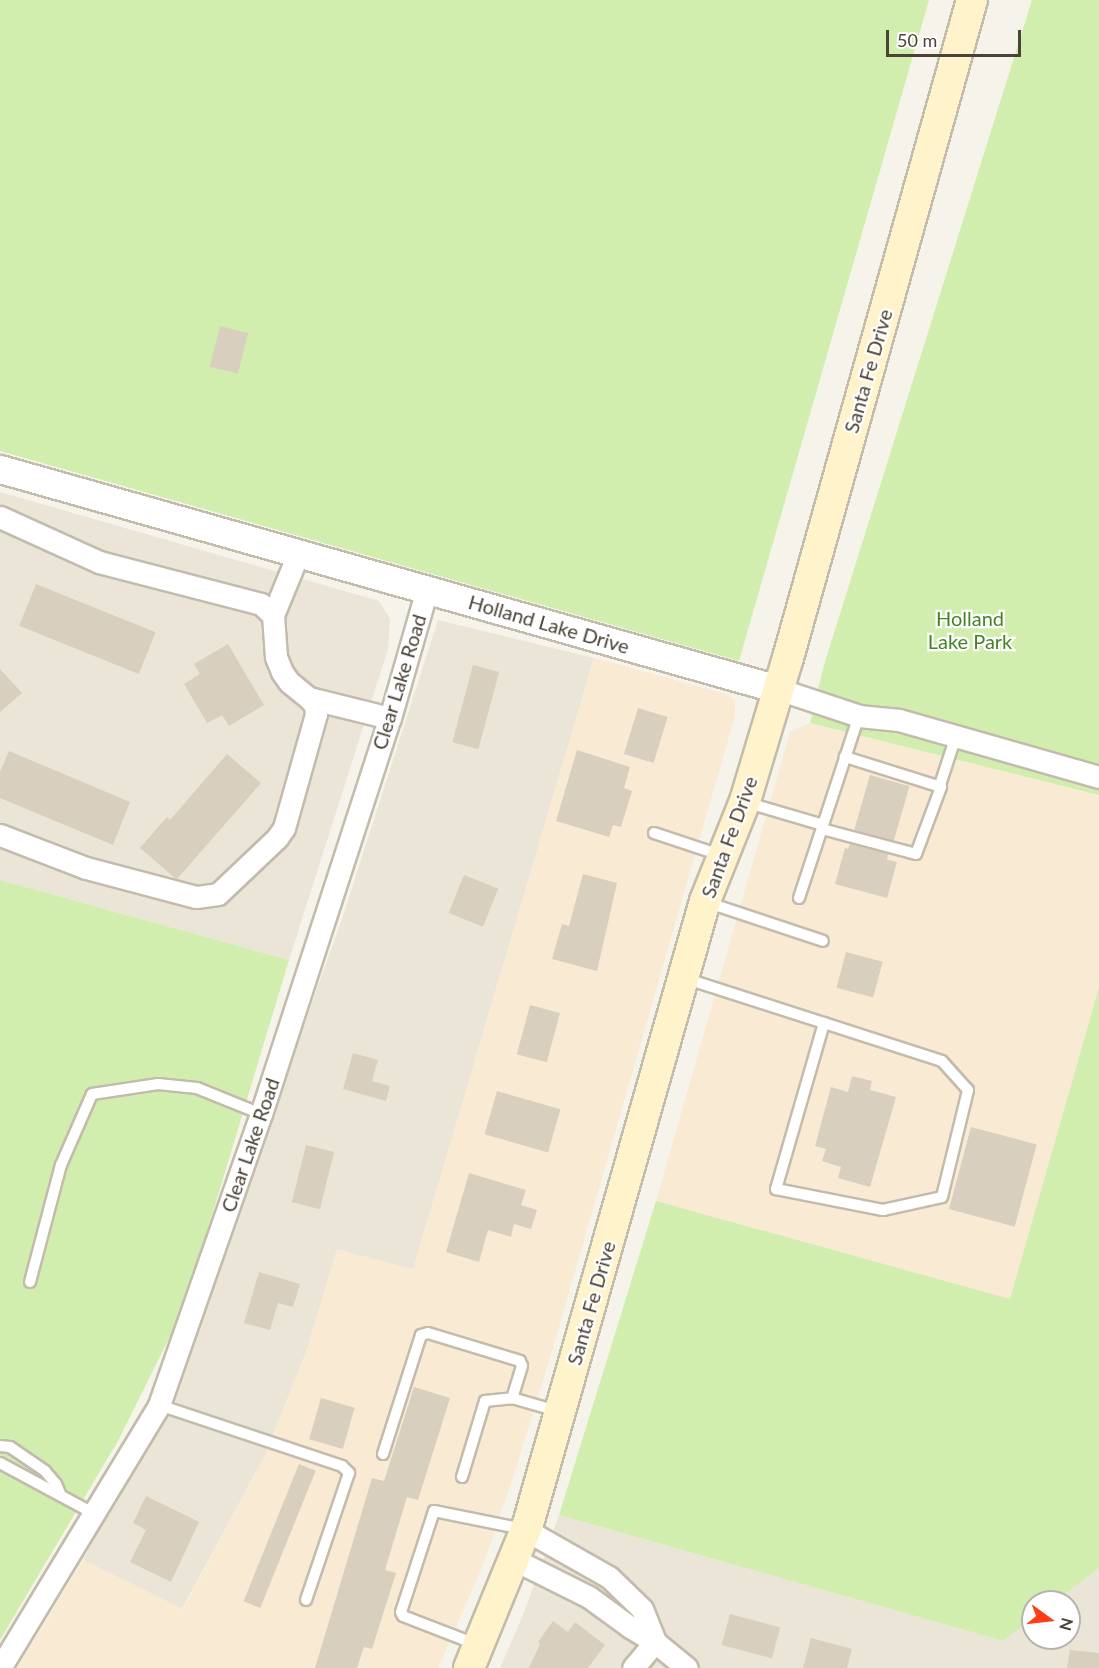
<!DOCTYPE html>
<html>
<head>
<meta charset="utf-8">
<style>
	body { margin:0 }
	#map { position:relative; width:1099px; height:1668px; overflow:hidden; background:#f6f3ea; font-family:Lato,sans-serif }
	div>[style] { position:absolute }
	.residential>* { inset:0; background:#ebe5d7 }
	.commercial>* { inset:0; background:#f9ead4 }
	.green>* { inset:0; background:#d1eeaf }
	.building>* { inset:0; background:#d9cfbe; transform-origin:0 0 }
	.roads { filter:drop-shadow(2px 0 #c3bbab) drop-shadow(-2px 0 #c3bbab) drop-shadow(0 2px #c3bbab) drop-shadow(0 -2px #c3bbab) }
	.service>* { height:10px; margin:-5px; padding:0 5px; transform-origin:5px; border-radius:5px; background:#fff }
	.minor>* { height:21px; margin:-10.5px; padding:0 10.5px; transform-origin:10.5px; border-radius:10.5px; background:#fff }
	.tertiary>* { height:27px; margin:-13.5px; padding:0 13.5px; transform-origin:13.5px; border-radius:13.5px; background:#fff }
	.secondary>* { height:30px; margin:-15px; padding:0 15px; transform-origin:15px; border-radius:15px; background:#fff3cb }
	span { translate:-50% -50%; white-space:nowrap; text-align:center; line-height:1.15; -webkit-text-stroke:4.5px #fff; paint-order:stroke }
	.street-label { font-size:20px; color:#4b4337 }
	.park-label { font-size:20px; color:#468423 }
	.north { position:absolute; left:1021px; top:1590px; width:60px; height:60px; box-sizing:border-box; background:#fff; border:2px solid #b7b4af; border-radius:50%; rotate:105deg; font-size:16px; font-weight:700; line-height:24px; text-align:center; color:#4b4337 }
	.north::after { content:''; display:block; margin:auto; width:21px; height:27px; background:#ff3e18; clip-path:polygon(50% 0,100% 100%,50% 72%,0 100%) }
	.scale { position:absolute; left:886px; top:30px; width:135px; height:27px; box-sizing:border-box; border:3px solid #4b4337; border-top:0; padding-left:8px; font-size:18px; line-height:21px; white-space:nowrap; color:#4b4337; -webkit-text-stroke:4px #fff; paint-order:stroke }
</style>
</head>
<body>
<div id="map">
	<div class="residential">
		<i style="clip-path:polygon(0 492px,379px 601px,390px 619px,388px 649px,289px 960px,0 880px)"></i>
		<i style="clip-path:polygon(438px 620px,594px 658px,413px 1270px,337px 1250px,306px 1352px,264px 1457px,182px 1609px,83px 1560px,175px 1386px,343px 916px)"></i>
		<i style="clip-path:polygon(559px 1515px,1003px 1641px,1033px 1618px,1033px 1638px,1069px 1638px,1069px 1602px,1055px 1602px,1099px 1568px,1099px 1668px,500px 1668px,523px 1615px)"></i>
	</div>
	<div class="commercial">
		<i style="clip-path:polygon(594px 658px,726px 694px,735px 701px,735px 716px,555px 1341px,517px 1465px,484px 1563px,438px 1668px,17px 1668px,83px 1560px,183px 1609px,264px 1457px,306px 1352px,337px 1249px,413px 1269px)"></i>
		<i style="clip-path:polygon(810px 723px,1099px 795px,1099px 987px,1010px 1300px,656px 1201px,790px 732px)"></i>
	</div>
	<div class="green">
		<i style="clip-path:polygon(0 0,929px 0,739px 661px,0 451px)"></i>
		<i style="clip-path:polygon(1032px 0,1099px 0,1099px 795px,810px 723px,824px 665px)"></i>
		<i style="clip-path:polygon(0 880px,289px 960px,184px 1308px,119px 1439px,0 1640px)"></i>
		<i style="clip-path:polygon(1099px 987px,1099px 1568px,1055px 1602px,1033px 1602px,1033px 1618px,1003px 1641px,559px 1515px,656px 1201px,1010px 1299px)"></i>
	</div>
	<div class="building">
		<i style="left:220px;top:326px;width:29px;height:42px;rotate:14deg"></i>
		<i style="left:36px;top:584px;width:129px;height:45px;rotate:22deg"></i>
		<i style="clip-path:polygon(228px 644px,264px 705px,229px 726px,222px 715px,207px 723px,184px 684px,200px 674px,194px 664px)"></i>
		<i style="left:473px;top:665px;width:27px;height:80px;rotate:15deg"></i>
		<i style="clip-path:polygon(0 669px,22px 693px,0 712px)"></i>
		<i style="left:638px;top:708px;width:31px;height:48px;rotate:17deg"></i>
		<i style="clip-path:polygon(577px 750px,630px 767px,624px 788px,632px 791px,621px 827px,613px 825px,609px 837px,556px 821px)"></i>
		<i style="clip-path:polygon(9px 751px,130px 802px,113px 845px,0 798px,0 772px)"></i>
		<i style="clip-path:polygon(227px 754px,261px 783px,177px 879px,175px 878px,140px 848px,167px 817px,170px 820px)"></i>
		<i style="left:870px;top:775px;width:41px;height:57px;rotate:16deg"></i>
		<i style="clip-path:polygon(850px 844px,888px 854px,887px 860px,897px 862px,887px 898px,835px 884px,845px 848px,848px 849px)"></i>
		<i style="clip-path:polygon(583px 874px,617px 883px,597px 971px,552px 959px,562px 924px,569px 926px)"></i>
		<i style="left:464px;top:875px;width:37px;height:41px;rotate:22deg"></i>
		<i style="left:846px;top:952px;width:38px;height:37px;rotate:15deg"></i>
		<i style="left:530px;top:1005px;width:31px;height:51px;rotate:15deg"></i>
		<i style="clip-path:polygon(353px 1053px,378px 1060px,372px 1081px,390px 1086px,386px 1101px,343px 1089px)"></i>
		<i style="clip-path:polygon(852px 1076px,872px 1081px,870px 1090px,896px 1097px,870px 1187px,838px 1178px,841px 1167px,822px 1161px,826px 1149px,815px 1146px,831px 1087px,848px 1092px)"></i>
		<i style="left:497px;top:1091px;width:66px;height:45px;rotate:16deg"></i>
		<i style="left:971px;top:1127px;width:68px;height:85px;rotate:15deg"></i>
		<i style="left:306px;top:1145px;width:29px;height:59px;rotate:14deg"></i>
		<i style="clip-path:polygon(469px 1173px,526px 1190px,521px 1205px,537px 1210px,531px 1229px,514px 1224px,511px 1237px,488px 1230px,479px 1262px,446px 1252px)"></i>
		<i style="clip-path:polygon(259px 1272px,300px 1284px,293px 1307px,278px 1303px,270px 1330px,244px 1323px)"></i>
		<i style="clip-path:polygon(414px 1387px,450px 1398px,418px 1500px,407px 1497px,385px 1570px,396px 1573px,372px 1649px,364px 1647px,357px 1668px,315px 1668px,372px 1478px,384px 1481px)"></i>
		<i style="left:321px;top:1398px;width:35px;height:43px;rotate:16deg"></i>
		<i style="left:299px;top:1464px;width:18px;height:148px;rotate:22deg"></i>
		<i style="clip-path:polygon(146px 1496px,199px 1522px,171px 1582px,130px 1562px,146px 1530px,133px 1523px)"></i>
		<i style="left:730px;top:1614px;width:52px;height:32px;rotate:15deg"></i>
		<i style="clip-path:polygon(553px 1621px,568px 1632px,575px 1622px,605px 1645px,588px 1668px,529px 1668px,540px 1644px,538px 1642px)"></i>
		<i style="clip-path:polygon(811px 1638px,852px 1649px,847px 1668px,803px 1668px)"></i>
		<i style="clip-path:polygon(1070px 1650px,1099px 1653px,1099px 1668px,1067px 1668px)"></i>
	</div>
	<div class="roads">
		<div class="service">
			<i style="left:940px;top:785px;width:52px;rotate:-71.9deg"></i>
			<i style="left:745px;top:802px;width:81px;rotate:16.4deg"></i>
			<i style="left:822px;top:829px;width:97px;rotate:14.9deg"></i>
			<i style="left:916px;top:854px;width:72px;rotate:-69.5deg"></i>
			<i style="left:941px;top:787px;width:101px;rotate:-162.6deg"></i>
			<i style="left:654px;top:833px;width:73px;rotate:18.4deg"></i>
			<i style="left:799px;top:898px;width:192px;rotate:-71.8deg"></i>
			<i style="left:706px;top:902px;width:123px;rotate:18.4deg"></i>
			<i style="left:684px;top:978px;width:147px;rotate:17.8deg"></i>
			<i style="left:824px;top:1023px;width:173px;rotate:106.1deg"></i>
			<i style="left:776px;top:1189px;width:109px;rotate:11.1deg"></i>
			<i style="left:883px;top:1210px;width:60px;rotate:-12.4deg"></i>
			<i style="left:942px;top:1197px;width:110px;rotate:-76.3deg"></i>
			<i style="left:968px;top:1090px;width:39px;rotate:-132deg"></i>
			<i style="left:942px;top:1061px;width:124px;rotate:-162.1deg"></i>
			<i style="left:30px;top:1282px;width:121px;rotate:-75.2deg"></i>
			<i style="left:61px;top:1165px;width:77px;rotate:-66.4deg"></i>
			<i style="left:92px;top:1094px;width:67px;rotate:-8.6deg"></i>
			<i style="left:158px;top:1084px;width:39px;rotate:6deg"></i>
			<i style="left:197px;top:1088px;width:69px;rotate:22.1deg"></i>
			<i style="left:159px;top:1405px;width:193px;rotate:18.4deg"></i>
			<i style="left:342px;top:1466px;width:10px;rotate:45deg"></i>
			<i style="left:349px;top:1473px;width:134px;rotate:108.7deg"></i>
			<i style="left:0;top:1446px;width:10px;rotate:6deg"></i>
			<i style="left:10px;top:1447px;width:42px;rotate:34.4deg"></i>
			<i style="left:45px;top:1471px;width:17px;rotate:50deg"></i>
			<i style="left:56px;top:1484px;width:13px;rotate:67deg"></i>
			<i style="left:383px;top:1454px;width:125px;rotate:-72.3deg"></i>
			<i style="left:421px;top:1335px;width:7px;rotate:-16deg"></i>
			<i style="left:428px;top:1333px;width:96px;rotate:16.9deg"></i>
			<i style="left:520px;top:1361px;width:5px;rotate:68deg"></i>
			<i style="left:522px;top:1366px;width:34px;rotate:107deg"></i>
			<i style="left:512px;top:1398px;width:47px;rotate:16.1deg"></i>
			<i style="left:0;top:1463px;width:106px;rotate:28.3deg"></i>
			<i style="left:462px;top:1477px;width:79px;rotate:-73.2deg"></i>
			<i style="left:485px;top:1401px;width:27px;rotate:-6deg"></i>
			<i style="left:478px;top:1645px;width:80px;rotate:-158.9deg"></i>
			<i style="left:403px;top:1616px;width:4px;rotate:-117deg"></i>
			<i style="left:401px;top:1612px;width:106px;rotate:-71.9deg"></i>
			<i style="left:434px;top:1511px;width:91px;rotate:11.4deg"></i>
		</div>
		<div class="minor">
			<i style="left:0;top:517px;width:109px;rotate:24.4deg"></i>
			<i style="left:99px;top:562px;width:167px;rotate:14.5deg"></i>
			<i style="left:261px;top:604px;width:16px;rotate:43deg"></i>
			<i style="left:273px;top:615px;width:42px;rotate:85.9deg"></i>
			<i style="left:276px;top:657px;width:16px;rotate:68deg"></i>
			<i style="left:282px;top:672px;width:12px;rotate:55deg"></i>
			<i style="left:289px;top:682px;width:26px;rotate:39deg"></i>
			<i style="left:309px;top:698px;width:9px;rotate:49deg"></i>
			<i style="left:315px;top:705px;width:9px;rotate:84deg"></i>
			<i style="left:316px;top:714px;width:118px;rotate:105.7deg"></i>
			<i style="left:284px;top:828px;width:12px;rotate:125deg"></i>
			<i style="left:277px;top:838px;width:81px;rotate:136.5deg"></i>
			<i style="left:218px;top:894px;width:22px;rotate:172deg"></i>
			<i style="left:196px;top:897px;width:114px;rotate:-165.2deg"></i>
			<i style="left:86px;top:868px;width:92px;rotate:-159deg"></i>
			<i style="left:273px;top:615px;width:66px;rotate:-67.7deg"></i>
			<i style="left:778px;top:689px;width:85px;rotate:18.4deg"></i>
			<i style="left:859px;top:716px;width:40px;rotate:5.7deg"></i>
			<i style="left:899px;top:720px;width:208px;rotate:15.9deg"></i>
			<i style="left:309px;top:698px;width:83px;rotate:13.9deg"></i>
			<i style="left:526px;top:1530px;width:95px;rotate:29.5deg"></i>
			<i style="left:609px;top:1577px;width:46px;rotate:44.1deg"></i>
			<i style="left:642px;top:1609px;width:35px;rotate:68deg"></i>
			<i style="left:515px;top:1560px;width:83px;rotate:26.6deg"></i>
			<i style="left:589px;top:1597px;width:51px;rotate:36.2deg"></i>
			<i style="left:630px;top:1627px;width:29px;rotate:31deg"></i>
			<i style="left:655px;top:1642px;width:41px;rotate:39.1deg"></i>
			<i style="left:0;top:1668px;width:307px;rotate:-58.8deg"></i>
			<i style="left:159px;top:1405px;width:308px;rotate:-70.7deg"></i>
			<i style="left:261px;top:1114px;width:416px;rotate:-72deg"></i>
			<i style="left:390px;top:718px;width:134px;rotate:-74deg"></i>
			<i style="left:633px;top:1668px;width:34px;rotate:-50deg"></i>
		</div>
		<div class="tertiary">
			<i style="left:0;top:469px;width:809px;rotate:15.79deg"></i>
		</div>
		<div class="secondary">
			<i style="left:469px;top:1668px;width:156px;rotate:-67.7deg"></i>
			<i style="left:528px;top:1524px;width:648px;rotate:-74.14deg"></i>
			<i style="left:705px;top:901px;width:108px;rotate:-68.2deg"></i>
			<i style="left:745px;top:801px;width:149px;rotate:-73.3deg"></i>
			<i style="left:788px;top:658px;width:683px;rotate:-74.38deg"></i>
		</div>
	</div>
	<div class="street-label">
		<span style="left:868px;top:371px;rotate:-74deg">Santa Fe Drive</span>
		<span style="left:549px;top:624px;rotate:16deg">Holland Lake Drive</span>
		<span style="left:399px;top:682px;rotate:-73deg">Clear Lake Road</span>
		<span style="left:729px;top:837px;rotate:-70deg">Santa Fe Drive</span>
		<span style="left:250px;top:1145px;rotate:-71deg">Clear Lake Road</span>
		<span style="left:591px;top:1303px;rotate:-74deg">Santa Fe Drive</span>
	</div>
	<div class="park-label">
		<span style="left:970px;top:630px">Holland<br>Lake Park</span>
	</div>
	<div class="north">N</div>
	<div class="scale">50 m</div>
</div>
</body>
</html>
